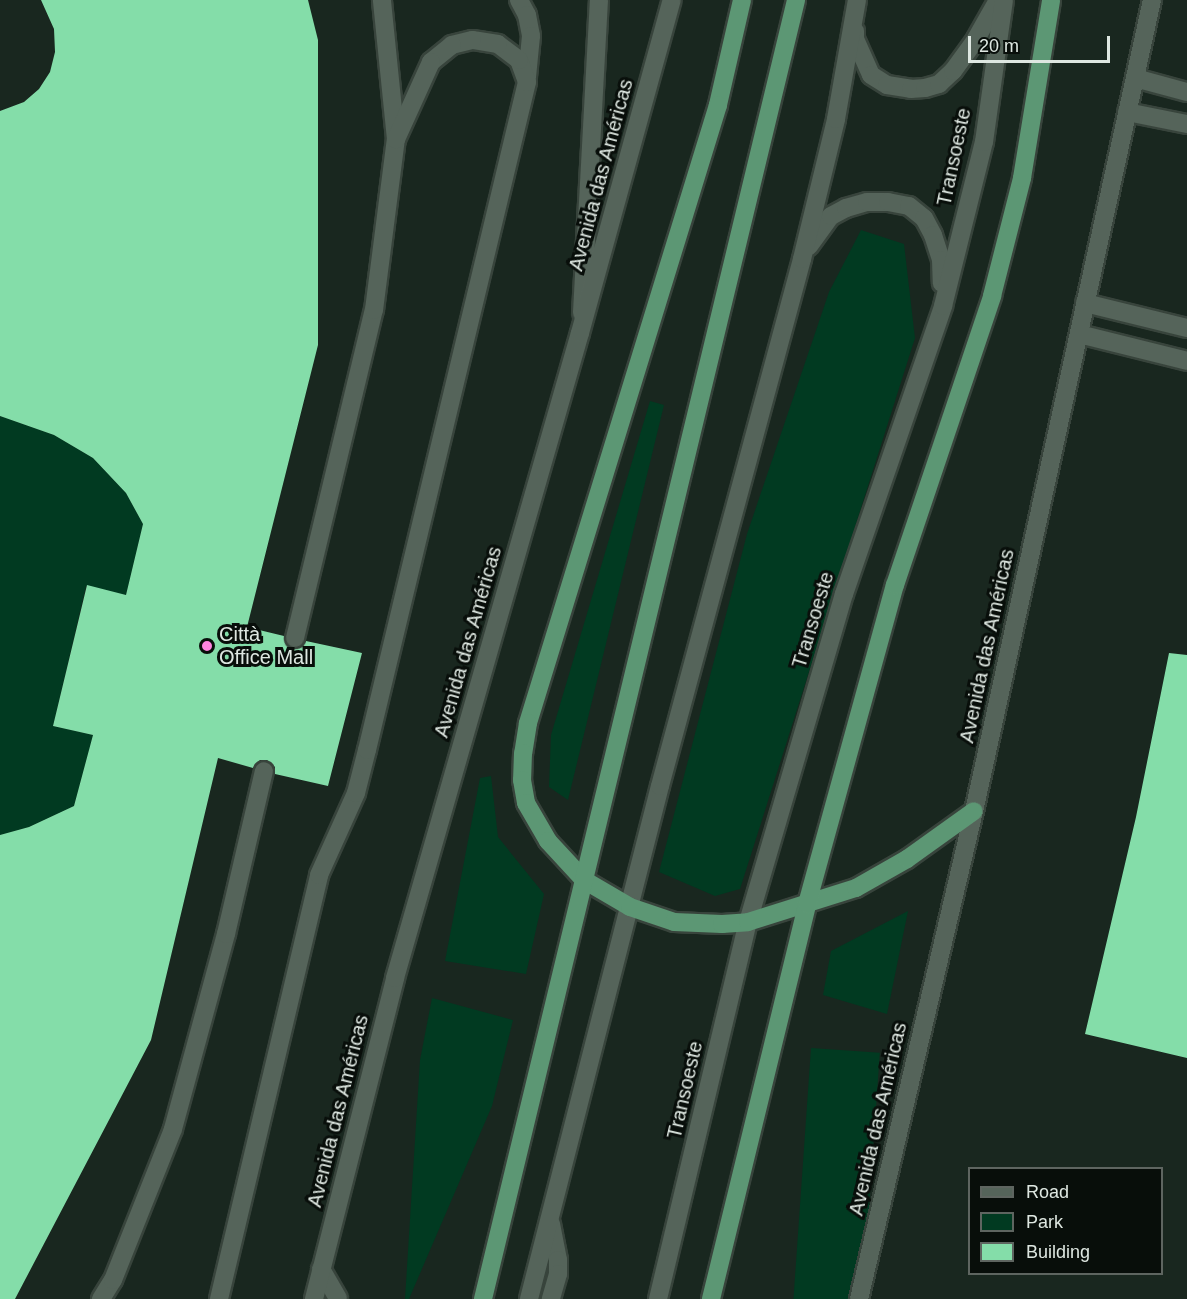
<!DOCTYPE html>
<html>
<head>
<meta charset="utf-8">
<style>
	body { margin:0 }
	#map { position:relative; width:1187px; height:1299px; overflow:hidden; background:#19271f; font-family:Arial,sans-serif }
	div>[style] { position:absolute }
	.green>* { inset:0; background:#013a21; transform-origin:0 0 }
	.building>* { inset:0; background:#84dda9 }
	.roads { filter:drop-shadow(2px 0 #38443c) drop-shadow(-2px 0 #38443c) drop-shadow(0 2px #38443c) drop-shadow(0 -2px #38443c) }
	.service>* { height:18px; margin:-9px; padding:0 9px; transform-origin:9px; border-radius:9px; background:#55645a }
	.secondary>* { height:18px; margin:-9px; padding:0 9px; transform-origin:9px; border-radius:9px; background:#55645a }
	.trunk>* { height:18px; margin:-9px; padding:0 9px; transform-origin:9px; border-radius:9px; background:#5c9774 }
	.dots>* { width:16px; height:16px; translate:-50% -50%; box-sizing:border-box; border:3px solid #080e0a; border-radius:50% }
	span { translate:-50% -50%; white-space:nowrap; text-align:center; line-height:1.15; -webkit-text-stroke:6px #080e0a; paint-order:stroke }
	.street-label { font-size:20px; color:#dee7e1 }
	.poi-label { font-size:20px; color:#dee7e1 }
	.left { translate:0 -50%; text-align:left }
	.legend { position:absolute; left:968px; top:1167px; width:195px; height:108px; box-sizing:border-box; background:#080e0a; border:2px solid #5e6560; margin:0; padding:8px 10px; list-style:none; font-size:18px; color:#dee7e1 }
	.legend li { display:flex; align-items:center; gap:12px; height:30px }
	.legend b { width:30px; border:2px solid #5e6560 }
	.scale { position:absolute; left:968px; top:36px; width:142px; height:27px; box-sizing:border-box; border:3px solid #dee7e1; border-top:0; padding-left:8px; font-size:18px; line-height:21px; white-space:nowrap; color:#dee7e1; -webkit-text-stroke:4px #080e0a; paint-order:stroke }
</style>
</head>
<body>
<div id="map">
	<div class="green">
		<i style="clip-path:polygon(861px 230px,904px 244px,915px 338px,740px 889px,715px 896px,659px 872px,747px 534px,829px 292px)"></i>
		<i style="clip-path:polygon(650px 401px,664px 405px,568px 800px,549px 787px,551px 735px)"></i>
		<i style="clip-path:polygon(0 416px,54px 435px,93px 458px,126px 493px,143px 524px,126px 595px,86px 586px,53px 726px,93px 735px,74px 806px,29px 827px,0 835px)"></i>
		<i style="clip-path:polygon(491px 776px,498px 837px,544px 894px,526px 974px,445px 961px,480px 778px)"></i>
		<i style="clip-path:polygon(908px 911px,887px 1014px,823px 995px,831px 951px)"></i>
		<i style="clip-path:polygon(432px 998px,513px 1020px,492px 1106px,409px 1299px,405px 1299px,420px 1060px)"></i>
		<i style="left:811px;top:1048px;width:69px;height:256px;rotate:4deg"></i>
	</div>
	<div class="building">
		<i style="clip-path:polygon(41px 0,308px 0,318px 40px,318px 345px,247px 627px,284px 636px,287px 646px,293px 649px,303px 646px,306px 641px,362px 653px,328px 786px,275px 774px,275px 767px,267px 760px,260px 760px,253px 768px,218px 758px,151px 1040px,15px 1299px,0 1299px,0 835px,29px 827px,74px 806px,93px 735px,53px 726px,87px 585px,126px 595px,143px 524px,126px 493px,93px 458px,54px 435px,0 416px,0 111px,24px 102px,39px 89px,50px 72px,55px 52px,54px 29px)"></i>
		<i style="clip-path:polygon(1169px 653px,1187px 655px,1187px 1058px,1085px 1034px,1136px 817px)"></i>
	</div>
	<div class="roads">
		<div class="service">
			<i style="left:519px;top:0;width:17px;rotate:62deg"></i>
			<i style="left:527px;top:15px;width:21px;rotate:79deg"></i>
			<i style="left:531px;top:36px;width:41px;rotate:95.6deg"></i>
			<i style="left:855px;top:31px;width:8px;rotate:90deg"></i>
			<i style="left:855px;top:39px;width:39px;rotate:66deg"></i>
			<i style="left:871px;top:75px;width:19px;rotate:32deg"></i>
			<i style="left:887px;top:85px;width:24px;rotate:9deg"></i>
			<i style="left:911px;top:89px;width:14px;rotate:-4deg"></i>
			<i style="left:925px;top:88px;width:15px;rotate:-16deg"></i>
			<i style="left:939px;top:84px;width:19px;rotate:-43deg"></i>
			<i style="left:953px;top:71px;width:39px;rotate:-54deg"></i>
			<i style="left:976px;top:39px;width:45px;rotate:-60.6deg"></i>
			<i style="left:1135px;top:78px;width:54px;rotate:15.1deg"></i>
			<i style="left:1127px;top:112px;width:61px;rotate:11.3deg"></i>
			<i style="left:809px;top:246px;width:37px;rotate:-54deg"></i>
			<i style="left:831px;top:216px;width:17px;rotate:-28deg"></i>
			<i style="left:846px;top:208px;width:22px;rotate:-16deg"></i>
			<i style="left:867px;top:202px;width:21px"></i>
			<i style="left:888px;top:202px;width:21px;rotate:11deg"></i>
			<i style="left:909px;top:206px;width:19px;rotate:39deg"></i>
			<i style="left:924px;top:218px;width:19px;rotate:62deg"></i>
			<i style="left:933px;top:235px;width:26px;rotate:72deg"></i>
			<i style="left:941px;top:260px;width:23px;rotate:88deg"></i>
			<i style="left:1085px;top:303px;width:105px;rotate:13.8deg"></i>
			<i style="left:582px;top:313px;width:313px;rotate:-86.9deg"></i>
			<i style="left:1079px;top:334px;width:111px;rotate:14deg"></i>
			<i style="left:295px;top:638px;width:337px;rotate:-76.5deg"></i>
			<i style="left:374px;top:310px;width:172px;rotate:-82.7deg"></i>
			<i style="left:396px;top:139px;width:140px;rotate:-95.8deg"></i>
			<i style="left:551px;top:1224px;width:37px;rotate:79deg"></i>
			<i style="left:558px;top:1260px;width:14px;rotate:90deg"></i>
			<i style="left:558px;top:1274px;width:26px;rotate:106deg"></i>
			<i style="left:321px;top:1269px;width:34px;rotate:60deg"></i>
			<i style="left:101px;top:1299px;width:22px;rotate:-58deg"></i>
			<i style="left:113px;top:1280px;width:162px;rotate:-68.3deg"></i>
			<i style="left:173px;top:1129px;width:202px;rotate:-74.8deg"></i>
			<i style="left:226px;top:934px;width:167px;rotate:-76.9deg"></i>
			<i style="left:219px;top:1299px;width:436px;rotate:-76.7deg"></i>
			<i style="left:319px;top:875px;width:90px;rotate:-65.7deg"></i>
			<i style="left:356px;top:793px;width:44px;rotate:-75.7deg"></i>
			<i style="left:367px;top:750px;width:687px;rotate:-76.53deg"></i>
			<i style="left:527px;top:82px;width:23px;rotate:-110deg"></i>
			<i style="left:519px;top:60px;width:26px;rotate:-143deg"></i>
			<i style="left:498px;top:44px;width:26px;rotate:-171deg"></i>
			<i style="left:472px;top:40px;width:21px;rotate:166deg"></i>
			<i style="left:452px;top:45px;width:27px;rotate:141deg"></i>
			<i style="left:431px;top:62px;width:85px;rotate:114.4deg"></i>
			<i style="left:529px;top:1299px;width:529px;rotate:-75.68deg"></i>
			<i style="left:660px;top:786px;width:546px;rotate:-74.92deg"></i>
			<i style="left:802px;top:259px;width:144px;rotate:-76.3deg"></i>
			<i style="left:836px;top:119px;width:121px;rotate:-80deg"></i>
			<i style="left:658px;top:1299px;width:388px;rotate:-76.6deg"></i>
			<i style="left:748px;top:922px;width:342px;rotate:-73.7deg"></i>
			<i style="left:844px;top:594px;width:305px;rotate:-71deg"></i>
			<i style="left:943px;top:306px;width:169px;rotate:-76deg"></i>
			<i style="left:984px;top:142px;width:143px;rotate:-82deg"></i>
		</div>
		<div class="secondary">
			<i style="left:314px;top:1299px;width:331px;rotate:-75.8deg"></i>
			<i style="left:395px;top:978px;width:671px;rotate:-74deg"></i>
			<i style="left:580px;top:333px;width:345px;rotate:-74.6deg"></i>
			<i style="left:859px;top:1299px;width:501px;rotate:-76.74deg"></i>
			<i style="left:974px;top:811px;width:830px;rotate:-77.62deg"></i>
		</div>
		<div class="trunk">
			<i style="left:742px;top:0;width:108px;rotate:102.9deg"></i>
			<i style="left:718px;top:105px;width:647px;rotate:107.09deg"></i>
			<i style="left:528px;top:723px;width:30px;rotate:99deg"></i>
			<i style="left:523px;top:753px;width:27px;rotate:92deg"></i>
			<i style="left:522px;top:780px;width:23px;rotate:80deg"></i>
			<i style="left:526px;top:803px;width:44px;rotate:59.9deg"></i>
			<i style="left:548px;top:841px;width:53px;rotate:47.3deg"></i>
			<i style="left:584px;top:880px;width:53px;rotate:30.4deg"></i>
			<i style="left:630px;top:907px;width:46px;rotate:18.8deg"></i>
			<i style="left:674px;top:922px;width:48px;rotate:2.4deg"></i>
			<i style="left:722px;top:924px;width:26px;rotate:-4deg"></i>
			<i style="left:748px;top:922px;width:113px;rotate:-17.5deg"></i>
			<i style="left:856px;top:888px;width:59px;rotate:-29.6deg"></i>
			<i style="left:907px;top:859px;width:82px;rotate:-35.6deg"></i>
			<i style="left:483px;top:1299px;width:1336px;rotate:-76.45deg"></i>
			<i style="left:711px;top:1299px;width:406px;rotate:-76.3deg"></i>
			<i style="left:807px;top:904px;width:331px;rotate:-74.6deg"></i>
			<i style="left:895px;top:585px;width:305px;rotate:-71.4deg"></i>
			<i style="left:992px;top:296px;width:122px;rotate:-75.7deg"></i>
			<i style="left:1022px;top:178px;width:180px;rotate:-80.7deg"></i>
		</div>
	</div>
	<div class="dots">
		<i style="left:207px;top:646px;background:#fe85e0"></i>
	</div>
	<div class="street-label">
		<span style="left:954px;top:157px;rotate:-78deg">Transoeste</span>
		<span style="left:601px;top:175px;rotate:-75deg">Avenida das Américas</span>
		<span style="left:813px;top:620px;rotate:-73deg">Transoeste</span>
		<span style="left:468px;top:642px;rotate:-74deg">Avenida das Américas</span>
		<span style="left:987px;top:646px;rotate:-78deg">Avenida das Américas</span>
		<span style="left:685px;top:1090px;rotate:-77deg">Transoeste</span>
		<span style="left:338px;top:1111px;rotate:-76deg">Avenida das Américas</span>
		<span style="left:878px;top:1119px;rotate:-77deg">Avenida das Américas</span>
	</div>
	<div class="poi-label">
		<span class="left" style="left:219px;top:646px">Città<br>Office Mall</span>
	</div>
	<ul class="legend">
	<li><b style="height:8px;background:#55645a"></b>Road</li>
	<li><b style="height:16px;background:#013a21"></b>Park</li>
	<li><b style="height:16px;background:#84dda9"></b>Building</li>
	</ul>
	<div class="scale">20 m</div>
</div>
</body>
</html>
